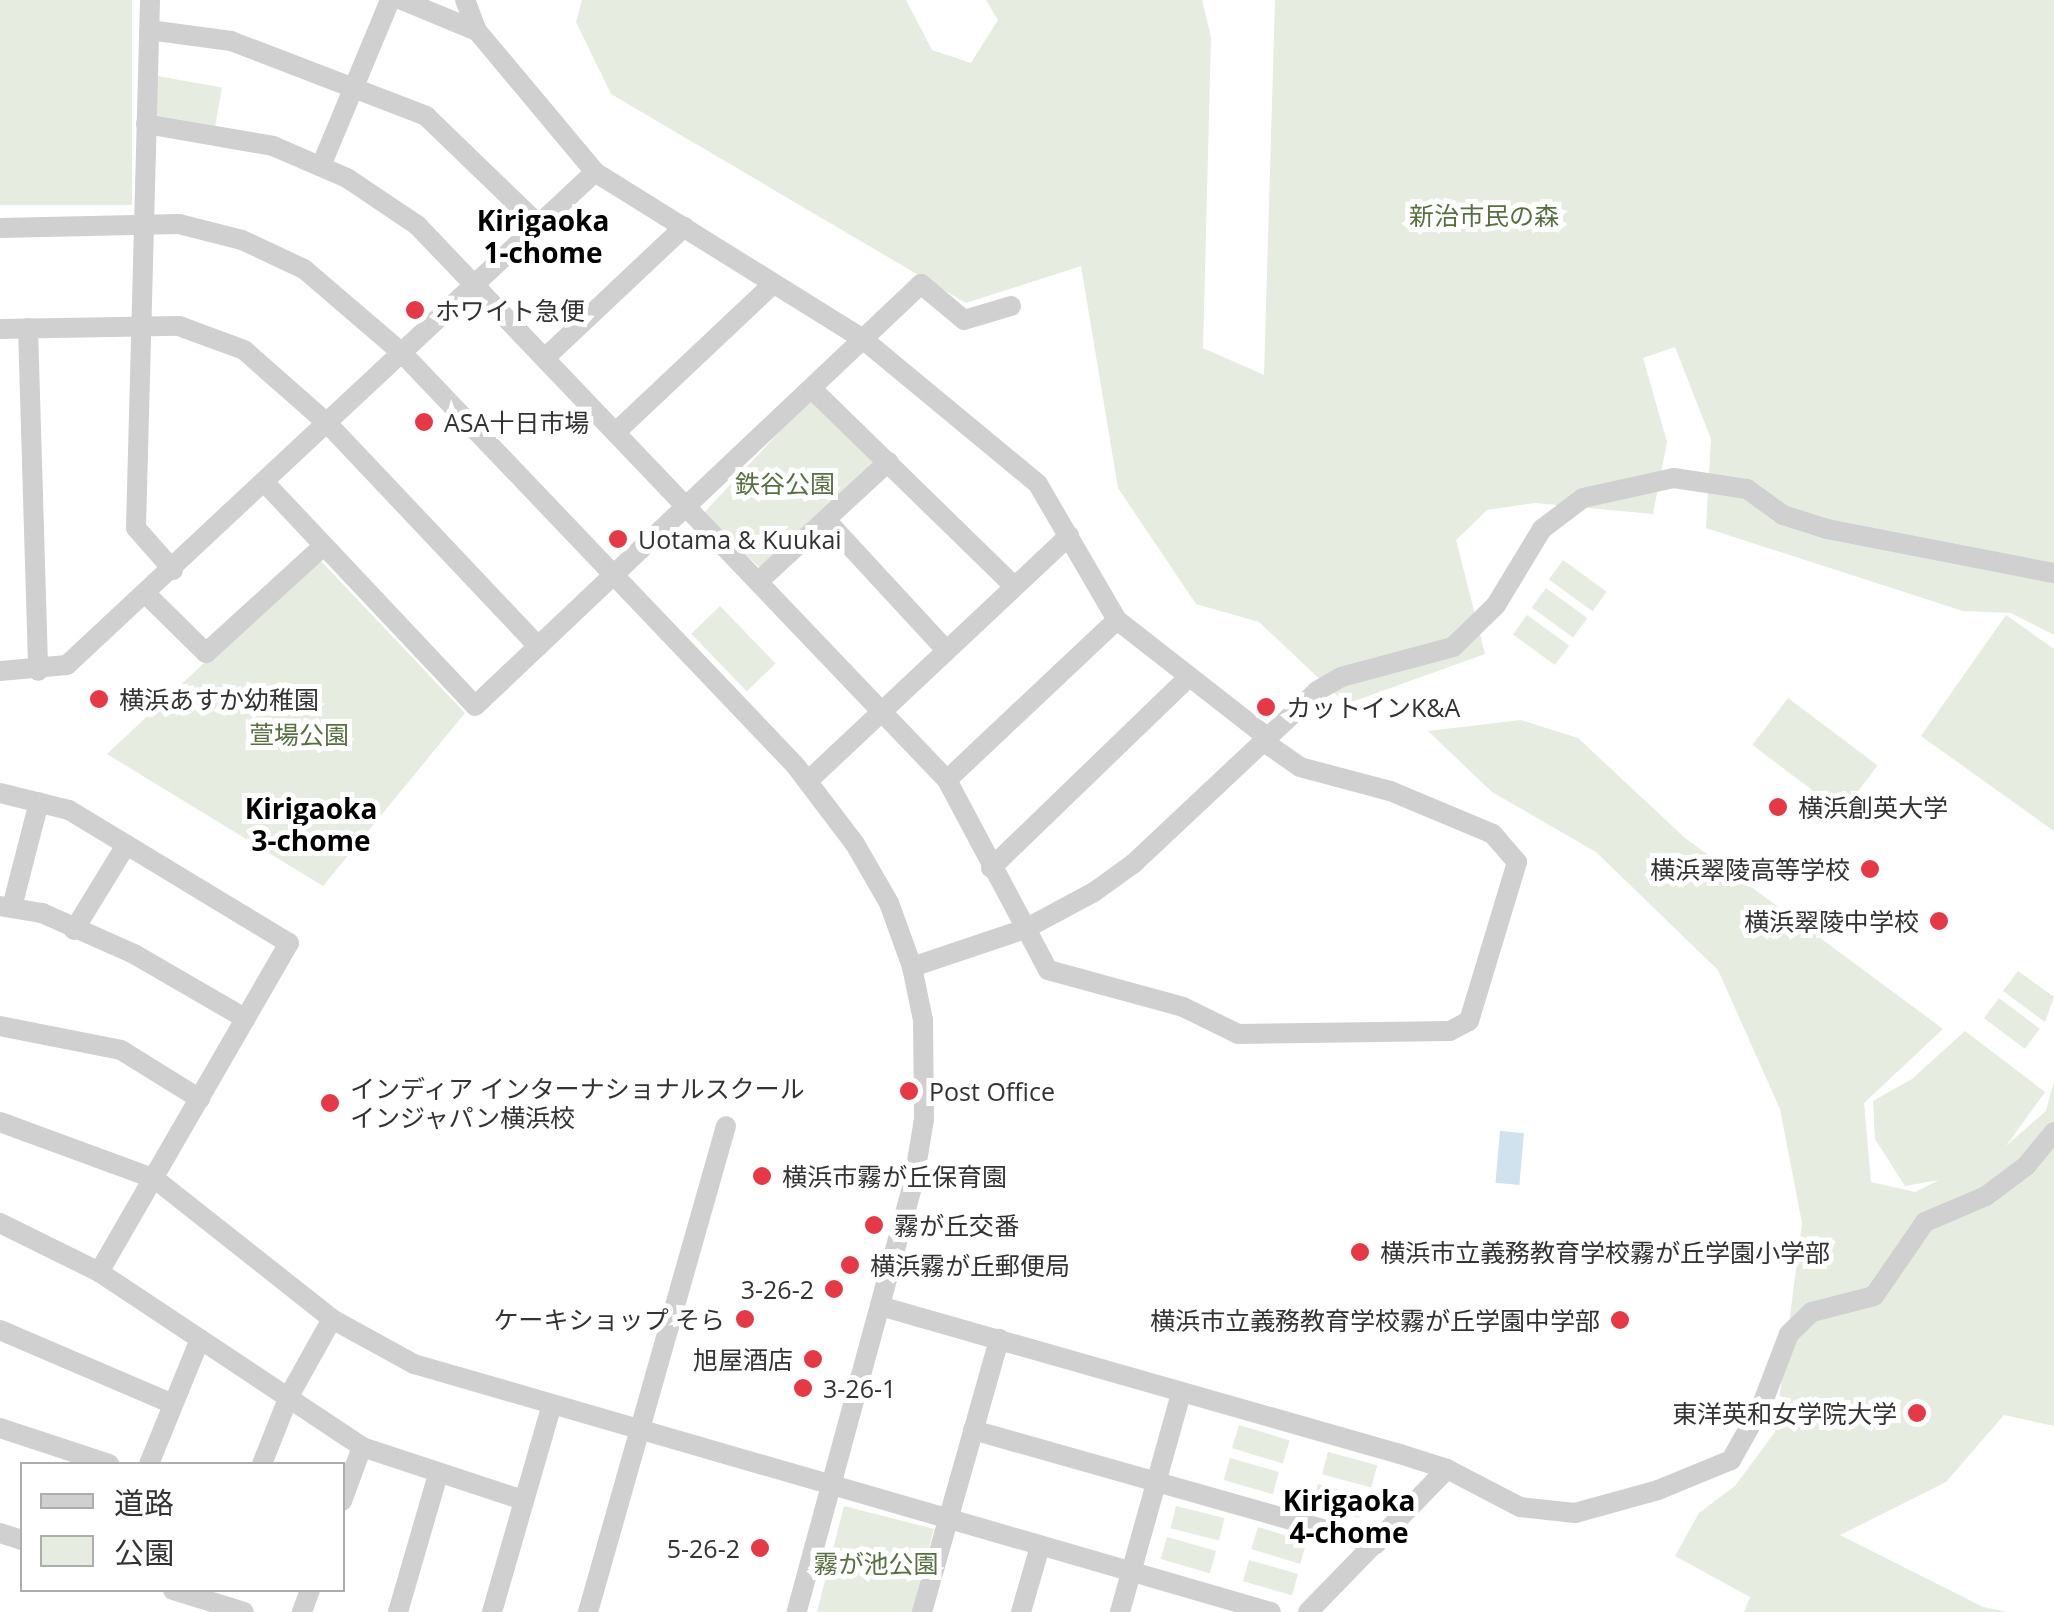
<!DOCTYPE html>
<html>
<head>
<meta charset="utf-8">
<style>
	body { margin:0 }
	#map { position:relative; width:2054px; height:1612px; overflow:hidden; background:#fff; font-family:"Open Sans","Noto Sans JP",sans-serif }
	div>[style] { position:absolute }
	.green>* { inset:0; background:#e6ecdf; transform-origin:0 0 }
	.water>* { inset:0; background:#cfe2ee; transform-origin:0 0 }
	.minor>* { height:20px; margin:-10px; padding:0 10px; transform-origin:10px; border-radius:10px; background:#d0d0d0 }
	.dots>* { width:28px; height:28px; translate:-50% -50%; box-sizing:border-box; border:5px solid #fff; border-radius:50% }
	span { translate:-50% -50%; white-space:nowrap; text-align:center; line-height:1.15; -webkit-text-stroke:10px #fff; paint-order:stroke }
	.park-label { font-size:25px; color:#56703f }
	.poi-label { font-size:25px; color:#333 }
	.left { translate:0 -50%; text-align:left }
	.right { translate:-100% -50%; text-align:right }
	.neighbourhood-label { font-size:28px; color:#000; font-weight:700 }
	.legend { position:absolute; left:20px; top:1462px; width:325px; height:130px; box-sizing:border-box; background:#fff; border:2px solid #adadad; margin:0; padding:12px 18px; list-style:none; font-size:30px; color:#333 }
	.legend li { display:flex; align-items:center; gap:20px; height:50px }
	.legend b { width:50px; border:2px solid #adadad }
</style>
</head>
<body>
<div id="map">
	<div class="green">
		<i style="left:0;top:0;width:132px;height:205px"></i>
		<i style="clip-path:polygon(582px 0,906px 0,932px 50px,971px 63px,998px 20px,986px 0,1202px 0,1211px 37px,1203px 348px,1264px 375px,1275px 0,2054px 0,2054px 635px,2011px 613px,1963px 611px,1706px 528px,1711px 439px,1675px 347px,1643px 358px,1667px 442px,1653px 514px,1535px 503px,1487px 510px,1456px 540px,1485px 654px,1346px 704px,1259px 622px,1196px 604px,1118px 488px,1081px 266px,966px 303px,611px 94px,576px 22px)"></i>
		<i style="left:157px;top:76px;width:66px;height:39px;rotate:10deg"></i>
		<i style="left:811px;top:398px;width:89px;height:159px;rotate:43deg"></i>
		<i style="clip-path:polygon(317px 557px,465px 713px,323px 886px,107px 754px)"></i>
		<i style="left:1563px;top:560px;width:54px;height:24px;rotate:36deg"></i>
		<i style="left:1546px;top:588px;width:51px;height:24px;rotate:36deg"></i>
		<i style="left:720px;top:606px;width:80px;height:40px;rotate:46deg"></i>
		<i style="left:1527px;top:615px;width:52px;height:24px;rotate:36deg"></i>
		<i style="clip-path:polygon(2006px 615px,2054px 649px,2054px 831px,1921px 736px)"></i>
		<i style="left:1788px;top:698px;width:112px;height:59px;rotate:37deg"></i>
		<i style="clip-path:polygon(1521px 720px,1578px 738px,1685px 838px,1943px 1029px,1864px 1103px,1871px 1182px,1915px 1192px,1939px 1180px,1905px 1186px,1875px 1139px,1873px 1101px,1912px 1079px,1965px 1031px,2045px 1092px,2006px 1146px,2046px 1111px,2054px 1081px,2054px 1426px,2004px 1415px,1946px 1482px,1840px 1535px,1983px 1607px,2008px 1612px,1744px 1612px,1750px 1597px,1675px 1556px,1699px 1513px,1735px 1486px,1775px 1432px,1802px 1223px,1780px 1109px,1718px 970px,1596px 852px,1492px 792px,1428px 731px)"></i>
		<i style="clip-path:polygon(2018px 971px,2054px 997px,2045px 1022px,2003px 991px)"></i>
		<i style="left:1999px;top:998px;width:51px;height:25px;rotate:37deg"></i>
		<i style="left:1239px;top:1425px;width:53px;height:24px;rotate:17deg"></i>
		<i style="left:1328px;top:1452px;width:51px;height:23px;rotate:15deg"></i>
		<i style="left:1230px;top:1458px;width:51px;height:23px;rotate:16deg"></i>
		<i style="left:1318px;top:1484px;width:48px;height:22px;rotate:15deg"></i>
		<i style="clip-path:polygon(844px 1506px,934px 1529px,912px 1612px,817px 1612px)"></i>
		<i style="left:1176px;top:1506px;width:50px;height:23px;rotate:14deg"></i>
		<i style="left:1258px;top:1527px;width:51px;height:23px;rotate:17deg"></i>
		<i style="left:1167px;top:1537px;width:51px;height:23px;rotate:16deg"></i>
		<i style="left:1249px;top:1560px;width:51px;height:22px;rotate:16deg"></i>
	</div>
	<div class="water">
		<i style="left:1500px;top:1131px;width:24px;height:52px;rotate:5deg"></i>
	</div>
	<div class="minor">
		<i style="left:150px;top:0;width:528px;rotate:91.52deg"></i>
		<i style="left:136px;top:528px;width:56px;rotate:48.6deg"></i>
		<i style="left:402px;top:0;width:81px;rotate:22.5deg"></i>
		<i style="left:149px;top:30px;width:83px;rotate:7.6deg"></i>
		<i style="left:231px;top:41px;width:209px;rotate:21deg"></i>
		<i style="left:426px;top:116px;width:157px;rotate:44deg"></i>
		<i style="left:146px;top:124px;width:129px;rotate:9.8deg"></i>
		<i style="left:273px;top:146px;width:81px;rotate:23.4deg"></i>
		<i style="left:347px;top:178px;width:84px;rotate:33.9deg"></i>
		<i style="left:417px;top:225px;width:767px;rotate:46.32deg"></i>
		<i style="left:947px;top:780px;width:215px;rotate:62deg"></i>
		<i style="left:1048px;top:970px;width:140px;rotate:15.3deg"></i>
		<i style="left:1183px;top:1007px;width:61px;rotate:26.1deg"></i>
		<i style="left:1238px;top:1034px;width:212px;rotate:-0.8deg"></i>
		<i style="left:1450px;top:1031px;width:21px;rotate:-28deg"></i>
		<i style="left:1469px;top:1021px;width:166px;rotate:-73.2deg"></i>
		<i style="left:1517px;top:862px;width:37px;rotate:-131deg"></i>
		<i style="left:1493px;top:834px;width:112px;rotate:-157.3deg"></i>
		<i style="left:1390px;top:791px;width:93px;rotate:-165.1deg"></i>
		<i style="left:1300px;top:767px;width:35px;rotate:-145deg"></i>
		<i style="left:1271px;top:747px;width:11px;rotate:-112deg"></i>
		<i style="left:1267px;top:737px;width:190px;rotate:-142deg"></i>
		<i style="left:1117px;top:620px;width:157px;rotate:-120.2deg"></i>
		<i style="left:1038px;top:484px;width:227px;rotate:-140.4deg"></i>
		<i style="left:863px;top:339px;width:316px;rotate:-148.1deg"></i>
		<i style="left:595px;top:172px;width:184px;rotate:-129.9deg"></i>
		<i style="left:477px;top:31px;width:33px;rotate:-111deg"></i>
		<i style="left:321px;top:166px;width:180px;rotate:-67.4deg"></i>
		<i style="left:0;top:228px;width:179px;rotate:-1.3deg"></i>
		<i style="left:179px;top:224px;width:65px;rotate:14.3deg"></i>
		<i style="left:242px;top:240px;width:68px;rotate:25.1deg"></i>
		<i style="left:304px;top:269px;width:130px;rotate:40.6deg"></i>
		<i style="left:403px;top:354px;width:568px;rotate:46.36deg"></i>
		<i style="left:795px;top:765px;width:99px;rotate:52.8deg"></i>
		<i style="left:855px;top:844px;width:68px;rotate:60deg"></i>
		<i style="left:889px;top:903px;width:68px;rotate:70.2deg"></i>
		<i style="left:912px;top:967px;width:54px;rotate:78.3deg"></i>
		<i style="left:923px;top:1020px;width:99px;rotate:89.4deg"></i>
		<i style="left:924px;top:1119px;width:62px;rotate:99.3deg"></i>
		<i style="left:914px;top:1180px;width:448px;rotate:105.2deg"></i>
		<i style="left:28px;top:328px;width:343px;rotate:88.3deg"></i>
		<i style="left:0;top:329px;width:179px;rotate:-1deg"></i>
		<i style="left:179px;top:326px;width:69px;rotate:20.3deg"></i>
		<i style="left:244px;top:350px;width:112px;rotate:41.4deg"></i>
		<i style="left:328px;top:424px;width:306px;rotate:46.6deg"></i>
		<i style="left:546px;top:357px;width:190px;rotate:-43.3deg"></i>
		<i style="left:812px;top:389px;width:282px;rotate:44.3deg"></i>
		<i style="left:617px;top:431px;width:214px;rotate:-43.3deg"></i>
		<i style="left:267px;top:485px;width:303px;rotate:46.7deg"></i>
		<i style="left:475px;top:706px;width:614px;rotate:-43.42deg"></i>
		<i style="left:921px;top:284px;width:56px;rotate:39.9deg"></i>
		<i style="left:964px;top:320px;width:49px;rotate:-16.6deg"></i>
		<i style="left:826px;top:520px;width:177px;rotate:47.3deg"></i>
		<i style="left:759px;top:581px;width:176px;rotate:-42.7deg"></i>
		<i style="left:147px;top:595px;width:83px;rotate:44.5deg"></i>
		<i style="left:206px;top:653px;width:159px;rotate:-42.4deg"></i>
		<i style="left:0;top:671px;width:67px;rotate:-5.1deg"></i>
		<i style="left:67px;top:665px;width:722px;rotate:-43.04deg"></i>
		<i style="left:809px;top:780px;width:357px;rotate:-43.2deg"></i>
		<i style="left:947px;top:780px;width:233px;rotate:-43.3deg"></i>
		<i style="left:0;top:793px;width:71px;rotate:13.8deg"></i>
		<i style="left:69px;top:810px;width:257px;rotate:31.2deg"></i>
		<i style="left:289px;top:943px;width:380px;rotate:120deg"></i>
		<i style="left:991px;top:868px;width:275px;rotate:-44deg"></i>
		<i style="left:0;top:906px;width:43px;rotate:9.5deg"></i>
		<i style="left:42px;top:913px;width:101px;rotate:24deg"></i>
		<i style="left:134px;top:954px;width:129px;rotate:30.1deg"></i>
		<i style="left:12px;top:907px;width:108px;rotate:-75.6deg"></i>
		<i style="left:74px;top:930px;width:100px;rotate:-58.5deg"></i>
		<i style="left:912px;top:967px;width:119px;rotate:-18.6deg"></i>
		<i style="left:1025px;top:929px;width:78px;rotate:-28.2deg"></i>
		<i style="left:1094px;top:892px;width:48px;rotate:-35.7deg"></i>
		<i style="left:1133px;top:864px;width:253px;rotate:-43.2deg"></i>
		<i style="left:1317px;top:691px;width:28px;rotate:-30deg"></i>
		<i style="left:1341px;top:677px;width:116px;rotate:-15deg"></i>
		<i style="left:1453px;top:647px;width:60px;rotate:-44.3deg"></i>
		<i style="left:1496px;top:605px;width:89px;rotate:-58.8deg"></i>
		<i style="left:1542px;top:529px;width:51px;rotate:-37.1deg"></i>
		<i style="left:1583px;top:498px;width:93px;rotate:-12.4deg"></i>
		<i style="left:1674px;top:478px;width:74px;rotate:8.6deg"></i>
		<i style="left:1747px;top:489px;width:44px;rotate:35.8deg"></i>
		<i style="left:1783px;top:515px;width:46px;rotate:17.7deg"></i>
		<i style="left:1827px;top:529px;width:231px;rotate:11deg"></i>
		<i style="left:0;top:1026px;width:123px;rotate:11.2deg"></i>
		<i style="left:121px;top:1050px;width:93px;rotate:31.8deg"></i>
		<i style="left:0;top:1122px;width:165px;rotate:20.2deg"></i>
		<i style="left:155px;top:1179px;width:226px;rotate:38.3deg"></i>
		<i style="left:332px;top:1319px;width:94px;rotate:28.8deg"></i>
		<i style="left:414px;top:1364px;width:892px;rotate:16.14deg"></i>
		<i style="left:0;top:1223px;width:110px;rotate:26.3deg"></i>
		<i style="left:99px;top:1272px;width:316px;rotate:33.6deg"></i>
		<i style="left:362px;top:1447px;width:169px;rotate:18.2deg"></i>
		<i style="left:880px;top:1306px;width:541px;rotate:15.89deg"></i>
		<i style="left:1400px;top:1454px;width:49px;rotate:17.7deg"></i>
		<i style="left:1447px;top:1469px;width:82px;rotate:27.5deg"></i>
		<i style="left:1520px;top:1507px;width:55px;rotate:6.2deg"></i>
		<i style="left:1575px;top:1513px;width:86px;rotate:-15.5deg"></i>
		<i style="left:1658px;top:1490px;width:79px;rotate:-22.3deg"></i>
		<i style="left:1731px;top:1460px;width:61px;rotate:-60.5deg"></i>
		<i style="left:1761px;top:1407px;width:78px;rotate:-69deg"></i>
		<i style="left:1789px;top:1334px;width:32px;rotate:-44deg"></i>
		<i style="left:1812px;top:1312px;width:64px;rotate:-14.5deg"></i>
		<i style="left:1874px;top:1296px;width:90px;rotate:-55.4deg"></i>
		<i style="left:1925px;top:1222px;width:66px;rotate:-23.1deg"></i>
		<i style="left:1986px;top:1196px;width:50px;rotate:-36.9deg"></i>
		<i style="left:2026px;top:1166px;width:44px;rotate:-50.5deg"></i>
		<i style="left:0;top:1330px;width:188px;rotate:23.2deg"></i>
		<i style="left:0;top:1428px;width:115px;rotate:18.3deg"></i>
		<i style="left:973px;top:1430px;width:419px;rotate:15.8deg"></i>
		<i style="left:149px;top:1464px;width:135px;rotate:-67.8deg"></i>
		<i style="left:262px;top:1464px;width:73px;rotate:-68.3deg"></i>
		<i style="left:289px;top:1396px;width:88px;rotate:-60.8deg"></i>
		<i style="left:342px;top:1501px;width:58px;rotate:-69.7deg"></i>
		<i style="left:0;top:1533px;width:23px;rotate:18deg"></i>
		<i style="left:173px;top:1590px;width:74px;rotate:17.2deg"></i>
		<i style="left:302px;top:1612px;width:23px;rotate:-70deg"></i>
		<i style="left:398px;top:1612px;width:144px;rotate:-73.8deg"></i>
		<i style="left:492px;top:1612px;width:213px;rotate:-73.9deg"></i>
		<i style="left:588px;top:1612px;width:505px;rotate:-74.15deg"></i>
		<i style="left:922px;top:1612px;width:284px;rotate:-74.2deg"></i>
		<i style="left:1021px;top:1612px;width:69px;rotate:-73.9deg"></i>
		<i style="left:1120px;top:1612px;width:227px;rotate:-74.4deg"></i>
		<i style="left:1308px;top:1612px;width:199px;rotate:-45.8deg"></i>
	</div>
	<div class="dots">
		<i style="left:415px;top:310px;background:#e63946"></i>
		<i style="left:424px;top:422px;background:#e63946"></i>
		<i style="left:618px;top:539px;background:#e63946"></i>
		<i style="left:99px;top:699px;background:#e63946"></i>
		<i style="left:1266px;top:707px;background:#e63946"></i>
		<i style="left:1778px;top:807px;background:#e63946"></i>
		<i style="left:1870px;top:869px;background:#e63946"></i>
		<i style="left:1939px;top:921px;background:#e63946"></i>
		<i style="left:909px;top:1091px;background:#e63946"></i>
		<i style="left:330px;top:1103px;background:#e63946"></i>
		<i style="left:762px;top:1176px;background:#e63946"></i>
		<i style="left:874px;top:1225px;background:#e63946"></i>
		<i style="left:1360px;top:1252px;background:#e63946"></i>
		<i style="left:850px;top:1265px;background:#e63946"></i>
		<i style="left:834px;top:1289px;background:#e63946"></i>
		<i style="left:745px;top:1319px;background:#e63946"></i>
		<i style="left:1620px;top:1320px;background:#e63946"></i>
		<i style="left:813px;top:1359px;background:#e63946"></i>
		<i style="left:803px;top:1388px;background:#e63946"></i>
		<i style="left:1917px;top:1413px;background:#e63946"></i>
		<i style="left:760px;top:1548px;background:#e63946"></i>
	</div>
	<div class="park-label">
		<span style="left:1484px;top:215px">新治市民の森</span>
		<span style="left:785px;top:483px">鉄谷公園</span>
		<span style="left:299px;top:734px">萱場公園</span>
		<span style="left:876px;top:1563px">霧が池公園</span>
	</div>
	<div class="poi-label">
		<span class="left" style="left:435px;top:310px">ホワイト急便</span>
		<span class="left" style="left:444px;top:422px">ASA十日市場</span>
		<span class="left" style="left:638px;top:539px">Uotama &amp; Kuukai</span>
		<span class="left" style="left:119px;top:699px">横浜あすか幼稚園</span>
		<span class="left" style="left:1286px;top:707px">カットインK&amp;A</span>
		<span class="left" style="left:1798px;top:807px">横浜創英大学</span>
		<span class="right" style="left:1850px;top:869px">横浜翠陵高等学校</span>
		<span class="right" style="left:1919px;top:921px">横浜翠陵中学校</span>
		<span class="left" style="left:350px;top:1103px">インディア インターナショナルスクール<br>インジャパン横浜校</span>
		<span class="left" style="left:929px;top:1091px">Post Office</span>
		<span class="left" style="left:782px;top:1176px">横浜市霧が丘保育園</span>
		<span class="left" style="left:894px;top:1225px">霧が丘交番</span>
		<span class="left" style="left:1380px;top:1252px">横浜市立義務教育学校霧が丘学園小学部</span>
		<span class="left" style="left:870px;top:1265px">横浜霧が丘郵便局</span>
		<span class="right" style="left:814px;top:1289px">3-26-2</span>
		<span class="right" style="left:725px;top:1319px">ケーキショップ そら</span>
		<span class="right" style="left:1600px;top:1320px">横浜市立義務教育学校霧が丘学園中学部</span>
		<span class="right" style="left:793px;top:1359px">旭屋酒店</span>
		<span class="left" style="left:823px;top:1388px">3-26-1</span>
		<span class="right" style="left:1897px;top:1413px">東洋英和女学院大学</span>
		<span class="right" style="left:740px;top:1548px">5-26-2</span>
	</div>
	<div class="neighbourhood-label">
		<span style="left:543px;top:236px">Kirigaoka<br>1-chome</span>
		<span style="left:311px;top:824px">Kirigaoka<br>3-chome</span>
		<span style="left:1349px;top:1516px">Kirigaoka<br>4-chome</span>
	</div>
	<ul class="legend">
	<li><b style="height:12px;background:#d0d0d0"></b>道路</li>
	<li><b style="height:28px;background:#e6ecdf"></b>公園</li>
	</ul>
</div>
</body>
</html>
